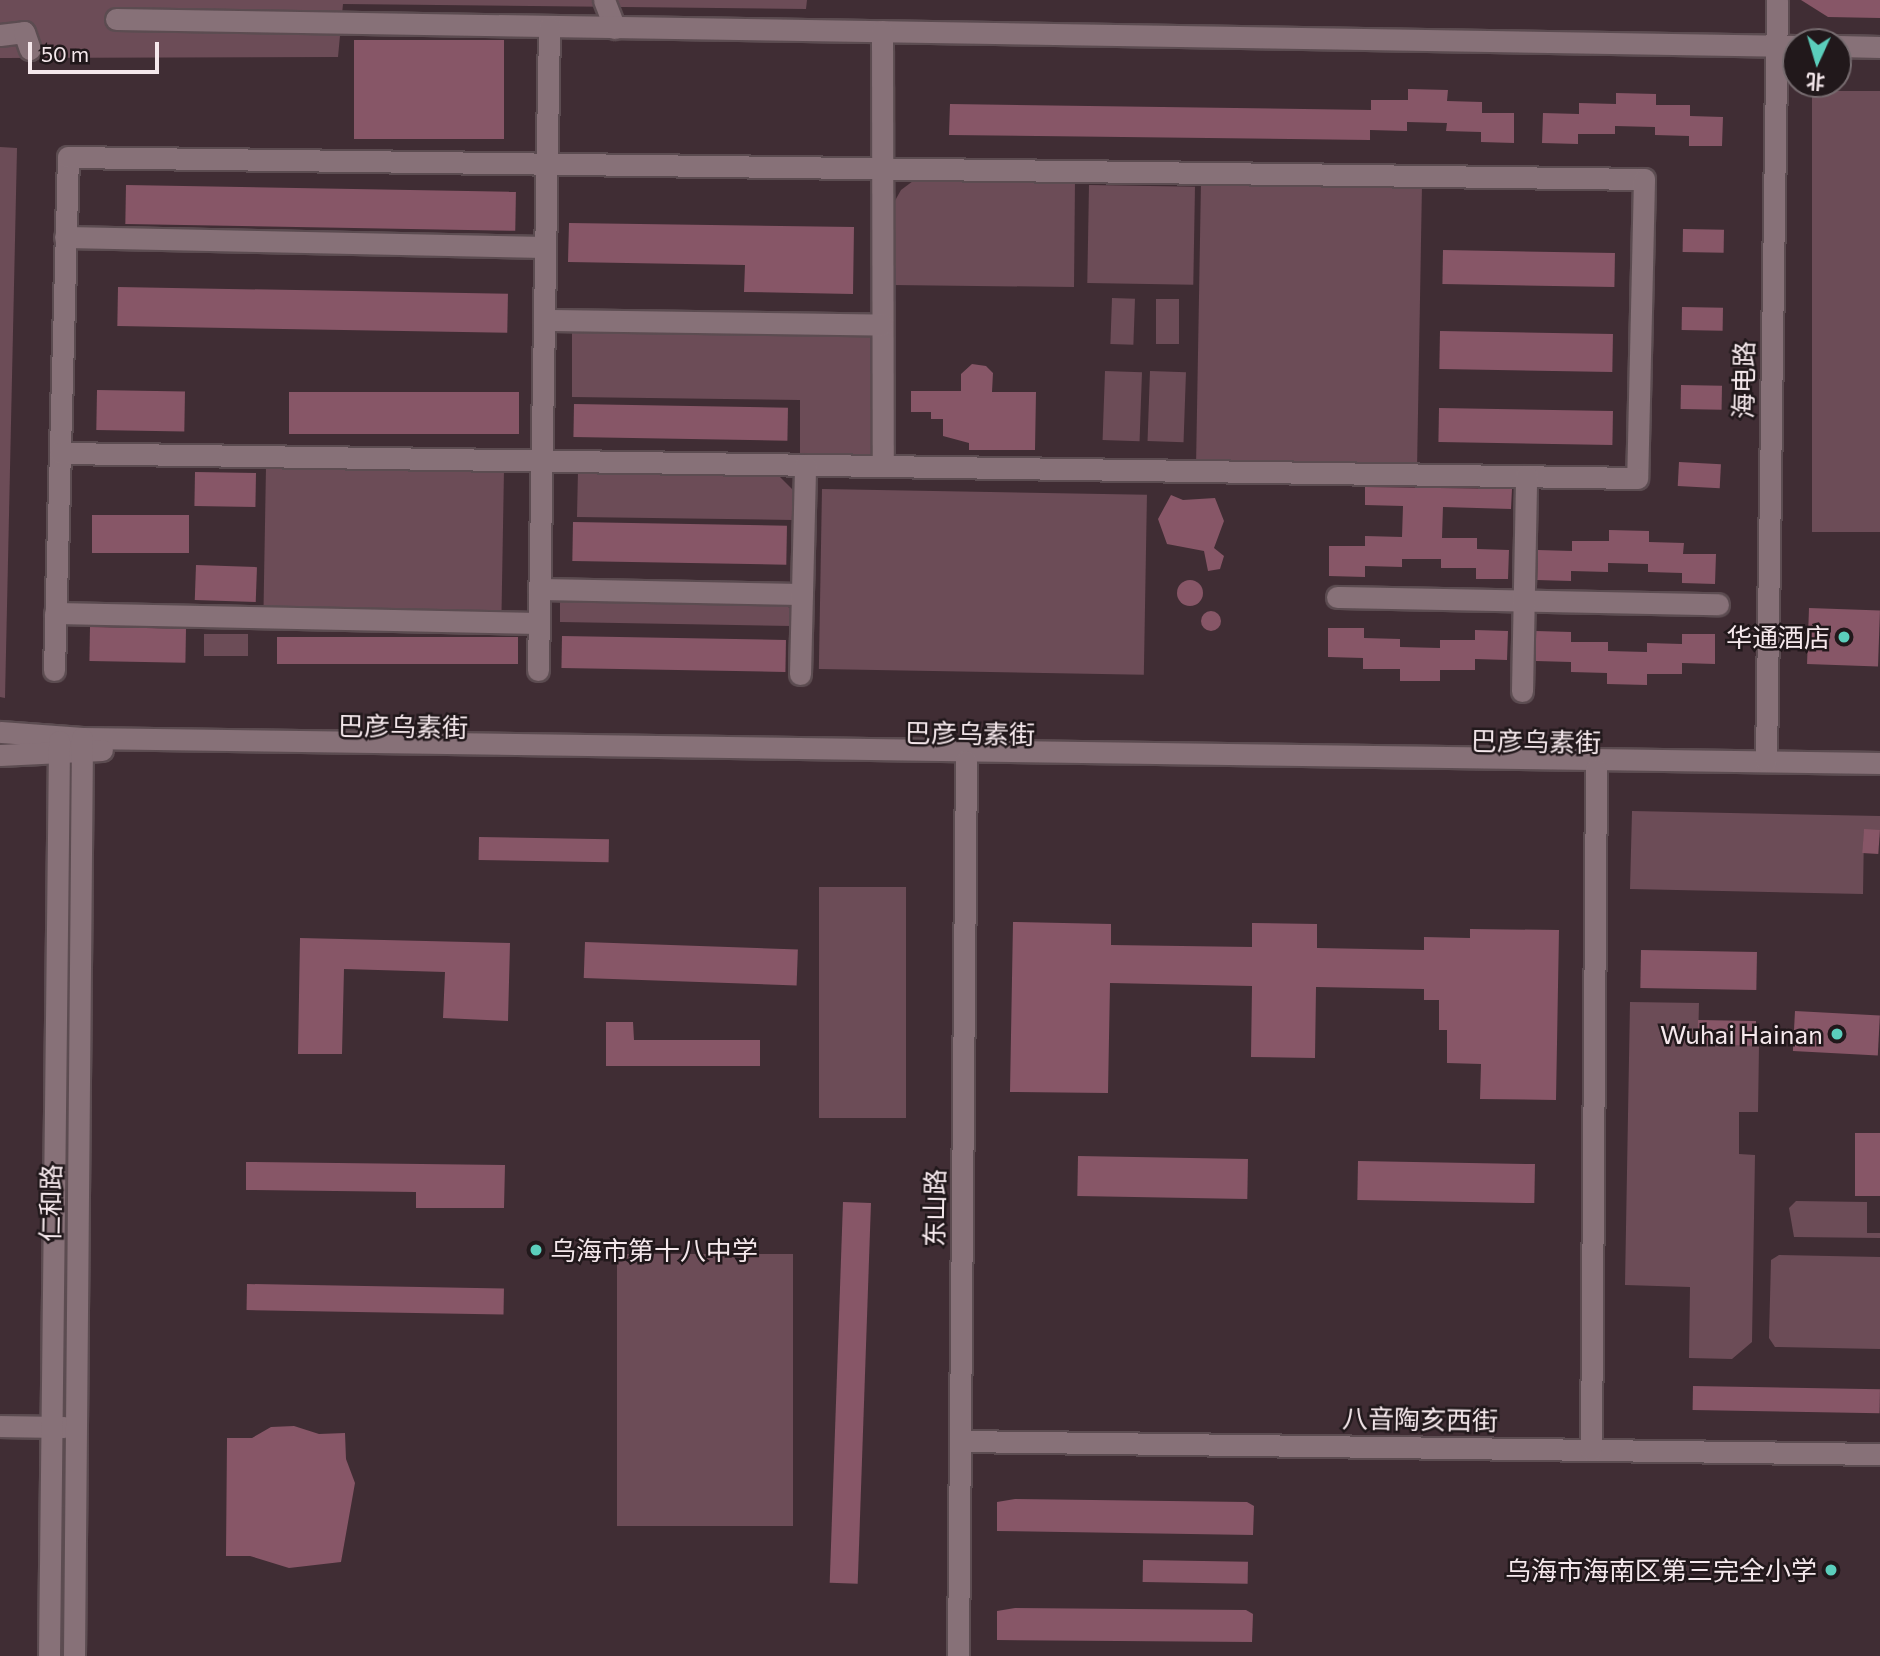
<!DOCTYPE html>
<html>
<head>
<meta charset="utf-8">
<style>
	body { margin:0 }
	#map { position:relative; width:1880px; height:1656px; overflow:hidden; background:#402d34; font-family:Commissioner,"Noto Sans SC",sans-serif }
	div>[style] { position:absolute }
	.green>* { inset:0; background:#6c4c57; transform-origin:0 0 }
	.building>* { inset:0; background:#875667; transform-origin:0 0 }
	.round { border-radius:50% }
	.roads { filter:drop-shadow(2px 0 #5c4c51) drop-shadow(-2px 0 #5c4c51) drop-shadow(0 2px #5c4c51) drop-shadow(0 -2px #5c4c51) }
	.minor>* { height:21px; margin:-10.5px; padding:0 10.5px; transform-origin:10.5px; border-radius:10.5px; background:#877178 }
	.dots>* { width:19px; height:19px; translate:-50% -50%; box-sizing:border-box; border:4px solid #21181b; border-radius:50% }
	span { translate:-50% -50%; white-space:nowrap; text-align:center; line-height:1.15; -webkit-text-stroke:5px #21181b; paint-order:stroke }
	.street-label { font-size:26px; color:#f5e8ec }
	.poi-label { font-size:26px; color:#f5e8ec }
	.right { translate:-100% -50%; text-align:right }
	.left { translate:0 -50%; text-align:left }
	.north { position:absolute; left:1782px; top:28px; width:70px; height:70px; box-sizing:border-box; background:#21181b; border:2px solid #766b6f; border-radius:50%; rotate:184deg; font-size:19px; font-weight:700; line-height:28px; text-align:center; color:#f5e8ec }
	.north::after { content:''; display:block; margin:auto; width:24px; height:32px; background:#5bcebc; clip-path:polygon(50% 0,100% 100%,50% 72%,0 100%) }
	.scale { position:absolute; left:28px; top:42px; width:131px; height:32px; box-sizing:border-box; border:4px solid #f5e8ec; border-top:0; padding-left:9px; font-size:21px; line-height:24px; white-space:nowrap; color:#f5e8ec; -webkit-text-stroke:5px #21181b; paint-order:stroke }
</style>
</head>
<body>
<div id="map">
	<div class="green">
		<i style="clip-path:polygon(0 0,807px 0,806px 9px,343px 4px,338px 57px,0 58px)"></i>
		<i style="left:1812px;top:91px;width:68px;height:441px"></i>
		<i style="clip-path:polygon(0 147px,17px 148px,5px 698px,0 697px)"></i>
		<i style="clip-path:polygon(917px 178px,1075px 179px,1074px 287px,892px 285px,892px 206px,901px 190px)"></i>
		<i style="left:1201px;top:182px;width:221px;height:279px;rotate:1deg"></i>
		<i style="left:1089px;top:185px;width:106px;height:98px;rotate:1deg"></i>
		<i style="left:1112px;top:298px;width:23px;height:46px;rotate:2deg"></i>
		<i style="left:1156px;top:299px;width:23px;height:45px"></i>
		<i style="clip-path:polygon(572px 331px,876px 334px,875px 455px,800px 454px,800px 400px,572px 397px)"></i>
		<i style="left:1105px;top:371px;width:37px;height:69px;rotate:2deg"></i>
		<i style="left:1150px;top:371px;width:36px;height:70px;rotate:2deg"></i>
		<i style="left:266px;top:467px;width:238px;height:146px;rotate:1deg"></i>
		<i style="clip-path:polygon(578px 471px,777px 474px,793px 490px,793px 520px,577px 517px)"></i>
		<i style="left:822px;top:489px;width:325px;height:180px;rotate:1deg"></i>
		<i style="clip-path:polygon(560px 597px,780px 601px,791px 609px,791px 626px,560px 622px)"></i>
		<i style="left:204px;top:634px;width:44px;height:22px"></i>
		<i style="clip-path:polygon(1632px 811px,1880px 816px,1880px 830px,1864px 830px,1863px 894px,1630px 889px)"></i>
		<i style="left:819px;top:887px;width:87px;height:231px"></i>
		<i style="clip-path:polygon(1630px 1002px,1699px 1003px,1698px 1045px,1759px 1046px,1758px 1112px,1739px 1112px,1739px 1154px,1755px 1155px,1752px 1342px,1732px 1359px,1689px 1358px,1690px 1287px,1625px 1285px)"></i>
		<i style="clip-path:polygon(1796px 1201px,1867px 1202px,1867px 1233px,1880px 1233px,1880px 1238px,1794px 1237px,1789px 1208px)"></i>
		<i style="left:617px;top:1254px;width:176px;height:272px"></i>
		<i style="clip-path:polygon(1779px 1255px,1880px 1257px,1880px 1349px,1775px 1347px,1769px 1338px,1771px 1260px)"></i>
	</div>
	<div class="building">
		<i style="clip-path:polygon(1801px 0,1880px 0,1880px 18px,1828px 17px)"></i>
		<i style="left:354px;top:40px;width:150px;height:99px"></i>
		<i style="clip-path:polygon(1408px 89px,1448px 90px,1447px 101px,1482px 102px,1482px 113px,1514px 113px,1514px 143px,1481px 142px,1481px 132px,1446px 131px,1447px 123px,1407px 122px,1407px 131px,1370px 130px,1370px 140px,949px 135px,950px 104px,1371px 110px,1371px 100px,1408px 100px)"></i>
		<i style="clip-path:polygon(1616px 93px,1656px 94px,1656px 105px,1690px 105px,1690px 116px,1723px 117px,1722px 146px,1689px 146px,1689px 136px,1655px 135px,1655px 127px,1615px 126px,1615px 134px,1578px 134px,1578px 144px,1542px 143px,1543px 113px,1579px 114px,1579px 103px,1616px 104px)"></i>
		<i style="left:126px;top:185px;width:390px;height:39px;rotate:1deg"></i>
		<i style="clip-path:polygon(569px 223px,854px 227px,853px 294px,744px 292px,745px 265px,568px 262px)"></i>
		<i style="left:1683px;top:229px;width:41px;height:23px;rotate:1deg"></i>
		<i style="left:1443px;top:250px;width:172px;height:34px;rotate:1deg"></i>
		<i style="left:118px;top:287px;width:390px;height:39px;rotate:1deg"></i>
		<i style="left:1682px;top:307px;width:41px;height:23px;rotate:1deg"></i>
		<i style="left:1440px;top:331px;width:173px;height:38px;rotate:1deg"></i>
		<i style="clip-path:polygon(972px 364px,986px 366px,993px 373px,992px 392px,1036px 392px,1035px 450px,969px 450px,969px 443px,943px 436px,943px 419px,931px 419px,931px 412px,911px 412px,911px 391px,961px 391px,961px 374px)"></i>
		<i style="left:1681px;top:385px;width:41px;height:24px;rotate:1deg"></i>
		<i style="left:97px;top:390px;width:88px;height:40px;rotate:1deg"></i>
		<i style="left:289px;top:392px;width:230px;height:42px"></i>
		<i style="left:574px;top:404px;width:214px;height:33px;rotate:1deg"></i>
		<i style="left:1439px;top:408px;width:174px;height:34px;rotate:1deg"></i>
		<i style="left:1679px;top:462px;width:42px;height:24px;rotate:3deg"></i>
		<i style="left:195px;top:472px;width:61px;height:34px;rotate:1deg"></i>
		<i style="clip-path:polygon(1365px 487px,1512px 489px,1511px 509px,1443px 507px,1442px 538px,1477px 538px,1477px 549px,1509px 550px,1508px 579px,1476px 579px,1476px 568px,1441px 568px,1441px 559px,1402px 559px,1402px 567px,1365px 566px,1365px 577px,1329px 576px,1329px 546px,1365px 546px,1365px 536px,1402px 537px,1403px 506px,1365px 505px)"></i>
		<i style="clip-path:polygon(1171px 495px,1183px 500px,1215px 498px,1224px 521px,1214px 548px,1224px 556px,1220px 569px,1208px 571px,1204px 551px,1167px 544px,1158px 519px)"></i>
		<i style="left:92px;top:515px;width:97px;height:38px"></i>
		<i style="left:573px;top:522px;width:214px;height:39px;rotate:1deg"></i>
		<i style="clip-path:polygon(1609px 530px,1649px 531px,1649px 542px,1684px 543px,1683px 554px,1716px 554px,1715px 584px,1682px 583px,1682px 573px,1648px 572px,1648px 564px,1608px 563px,1608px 572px,1571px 571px,1571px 581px,1537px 580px,1538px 550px,1572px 551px,1572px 541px,1609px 541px)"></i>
		<i style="left:196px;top:565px;width:61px;height:35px;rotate:2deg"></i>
		<i class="round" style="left:1177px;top:580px;width:26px;height:26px"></i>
		<i style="left:1809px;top:608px;width:71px;height:56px;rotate:2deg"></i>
		<i class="round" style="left:1201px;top:611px;width:20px;height:20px"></i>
		<i style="left:90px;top:627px;width:96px;height:34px;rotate:1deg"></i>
		<i style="clip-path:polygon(1328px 628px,1364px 628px,1364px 638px,1400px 639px,1400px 647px,1440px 648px,1440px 640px,1475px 640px,1475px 630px,1508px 631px,1507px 660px,1475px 659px,1475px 670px,1440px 670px,1440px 681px,1400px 681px,1400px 669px,1363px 669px,1363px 658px,1328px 657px)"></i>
		<i style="clip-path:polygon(1536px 631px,1571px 632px,1571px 642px,1608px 642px,1608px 651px,1647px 652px,1647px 643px,1682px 644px,1682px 634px,1715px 634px,1715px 664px,1682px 663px,1682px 674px,1647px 674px,1647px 685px,1607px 684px,1607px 673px,1571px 672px,1571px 662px,1536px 661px)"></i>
		<i style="left:562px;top:636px;width:224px;height:32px;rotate:1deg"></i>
		<i style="left:277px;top:637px;width:241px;height:27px"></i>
		<i style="left:1864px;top:829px;width:16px;height:24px;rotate:4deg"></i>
		<i style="left:479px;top:837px;width:130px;height:23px;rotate:1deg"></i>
		<i style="clip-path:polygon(1013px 922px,1111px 924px,1111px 945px,1252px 947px,1252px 923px,1317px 924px,1317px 948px,1424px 950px,1424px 937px,1470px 938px,1470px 929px,1559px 930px,1556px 1100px,1480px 1099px,1481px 1064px,1447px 1063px,1447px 1030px,1439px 1030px,1439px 1000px,1424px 1000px,1424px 989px,1316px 987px,1315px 1058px,1251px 1057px,1252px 986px,1110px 983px,1108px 1093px,1010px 1092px)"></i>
		<i style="clip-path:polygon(300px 938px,510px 943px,508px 1021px,443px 1018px,445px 972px,344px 969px,342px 1054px,298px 1054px)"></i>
		<i style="left:585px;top:942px;width:213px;height:36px;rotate:2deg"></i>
		<i style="left:1641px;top:950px;width:116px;height:38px;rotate:1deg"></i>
		<i style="left:1795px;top:1011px;width:85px;height:40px;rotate:3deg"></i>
		<i style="left:1698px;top:1020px;width:58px;height:25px;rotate:1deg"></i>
		<i style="clip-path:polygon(606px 1022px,633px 1022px,634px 1040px,760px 1040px,760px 1066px,606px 1066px)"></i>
		<i style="left:1855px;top:1133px;width:25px;height:63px"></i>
		<i style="left:1078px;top:1156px;width:170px;height:40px;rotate:1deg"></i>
		<i style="left:1358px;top:1161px;width:177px;height:39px;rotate:1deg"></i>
		<i style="clip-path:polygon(246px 1162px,505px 1165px,504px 1208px,416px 1208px,416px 1192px,246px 1190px)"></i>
		<i style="left:843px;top:1202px;width:28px;height:381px;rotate:2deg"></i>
		<i style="left:247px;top:1284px;width:257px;height:26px;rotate:1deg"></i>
		<i style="left:1693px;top:1386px;width:187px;height:24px;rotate:1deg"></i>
		<i style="clip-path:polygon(294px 1426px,319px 1434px,345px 1433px,346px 1459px,355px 1483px,341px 1562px,289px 1568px,250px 1556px,226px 1556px,227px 1438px,252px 1438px,271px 1427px)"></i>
		<i style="clip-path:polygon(1015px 1499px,1247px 1502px,1254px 1506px,1253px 1535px,997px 1531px,997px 1502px)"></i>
		<i style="left:1143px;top:1560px;width:105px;height:22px;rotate:1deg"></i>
		<i style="clip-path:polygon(1015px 1608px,1246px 1610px,1253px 1614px,1252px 1642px,997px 1640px,997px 1611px)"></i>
	</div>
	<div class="roads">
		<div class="minor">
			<i style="left:604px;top:0;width:30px;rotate:69deg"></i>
			<i style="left:116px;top:19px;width:1680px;rotate:0.92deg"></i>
			<i style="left:882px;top:31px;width:435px;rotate:89.9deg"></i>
			<i style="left:0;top:35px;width:24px;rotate:-7deg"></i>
			<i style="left:24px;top:32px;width:18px;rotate:71deg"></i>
			<i style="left:1838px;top:46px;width:42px;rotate:1.4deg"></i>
			<i style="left:65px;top:237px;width:480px;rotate:1.2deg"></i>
			<i style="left:544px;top:320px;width:338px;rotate:0.8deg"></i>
			<i style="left:539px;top:589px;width:263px;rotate:1.1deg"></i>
			<i style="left:1337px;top:597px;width:381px;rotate:1.1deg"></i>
			<i style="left:55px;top:613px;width:484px;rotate:1.2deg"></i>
			<i style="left:54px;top:670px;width:513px;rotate:-88.44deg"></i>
			<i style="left:68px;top:157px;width:1576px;rotate:0.8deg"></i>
			<i style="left:1644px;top:179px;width:299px;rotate:91.3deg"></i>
			<i style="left:1637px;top:478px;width:1577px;rotate:-179.09deg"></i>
			<i style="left:538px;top:670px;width:643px;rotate:-89.02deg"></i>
			<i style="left:800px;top:674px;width:209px;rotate:-88.6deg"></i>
			<i style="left:1522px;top:691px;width:215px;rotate:-88.9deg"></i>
			<i style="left:0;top:732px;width:82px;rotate:4.2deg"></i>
			<i style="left:82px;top:738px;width:1798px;rotate:0.8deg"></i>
			<i style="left:0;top:755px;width:102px;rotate:-2.8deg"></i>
			<i style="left:1766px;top:761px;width:761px;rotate:-89.17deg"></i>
			<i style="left:0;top:1426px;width:64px;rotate:0.9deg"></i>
			<i style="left:960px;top:1441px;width:920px;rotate:0.81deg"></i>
			<i style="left:1591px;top:1450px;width:681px;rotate:-89.58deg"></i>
			<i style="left:49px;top:1656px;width:915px;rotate:-89.37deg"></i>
			<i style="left:74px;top:1656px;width:918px;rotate:-89.5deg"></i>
			<i style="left:958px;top:1656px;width:895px;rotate:-89.49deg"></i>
		</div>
	</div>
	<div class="dots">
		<i style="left:1844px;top:637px;background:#5bcebc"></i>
		<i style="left:1837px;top:1034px;background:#5bcebc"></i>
		<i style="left:536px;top:1250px;background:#5bcebc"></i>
		<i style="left:1831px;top:1570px;background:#5bcebc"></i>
	</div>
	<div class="street-label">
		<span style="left:1743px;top:380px;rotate:-89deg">海电路</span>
		<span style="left:403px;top:726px;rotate:1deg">巴彦乌素街</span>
		<span style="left:970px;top:733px;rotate:1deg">巴彦乌素街</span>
		<span style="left:1536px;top:741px;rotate:1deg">巴彦乌素街</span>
		<span style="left:50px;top:1203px;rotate:-89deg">仁和路</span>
		<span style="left:934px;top:1208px;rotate:-89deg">东山路</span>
		<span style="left:1420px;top:1419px;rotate:1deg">八音陶亥西街</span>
	</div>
	<div class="poi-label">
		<span class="right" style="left:1830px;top:637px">华通酒店</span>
		<span class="right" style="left:1823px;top:1034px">Wuhai Hainan</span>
		<span class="left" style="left:550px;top:1250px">乌海市第十八中学</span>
		<span class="right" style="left:1817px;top:1570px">乌海市海南区第三完全小学</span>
	</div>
	<div class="north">北</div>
	<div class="scale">50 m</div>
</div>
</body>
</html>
